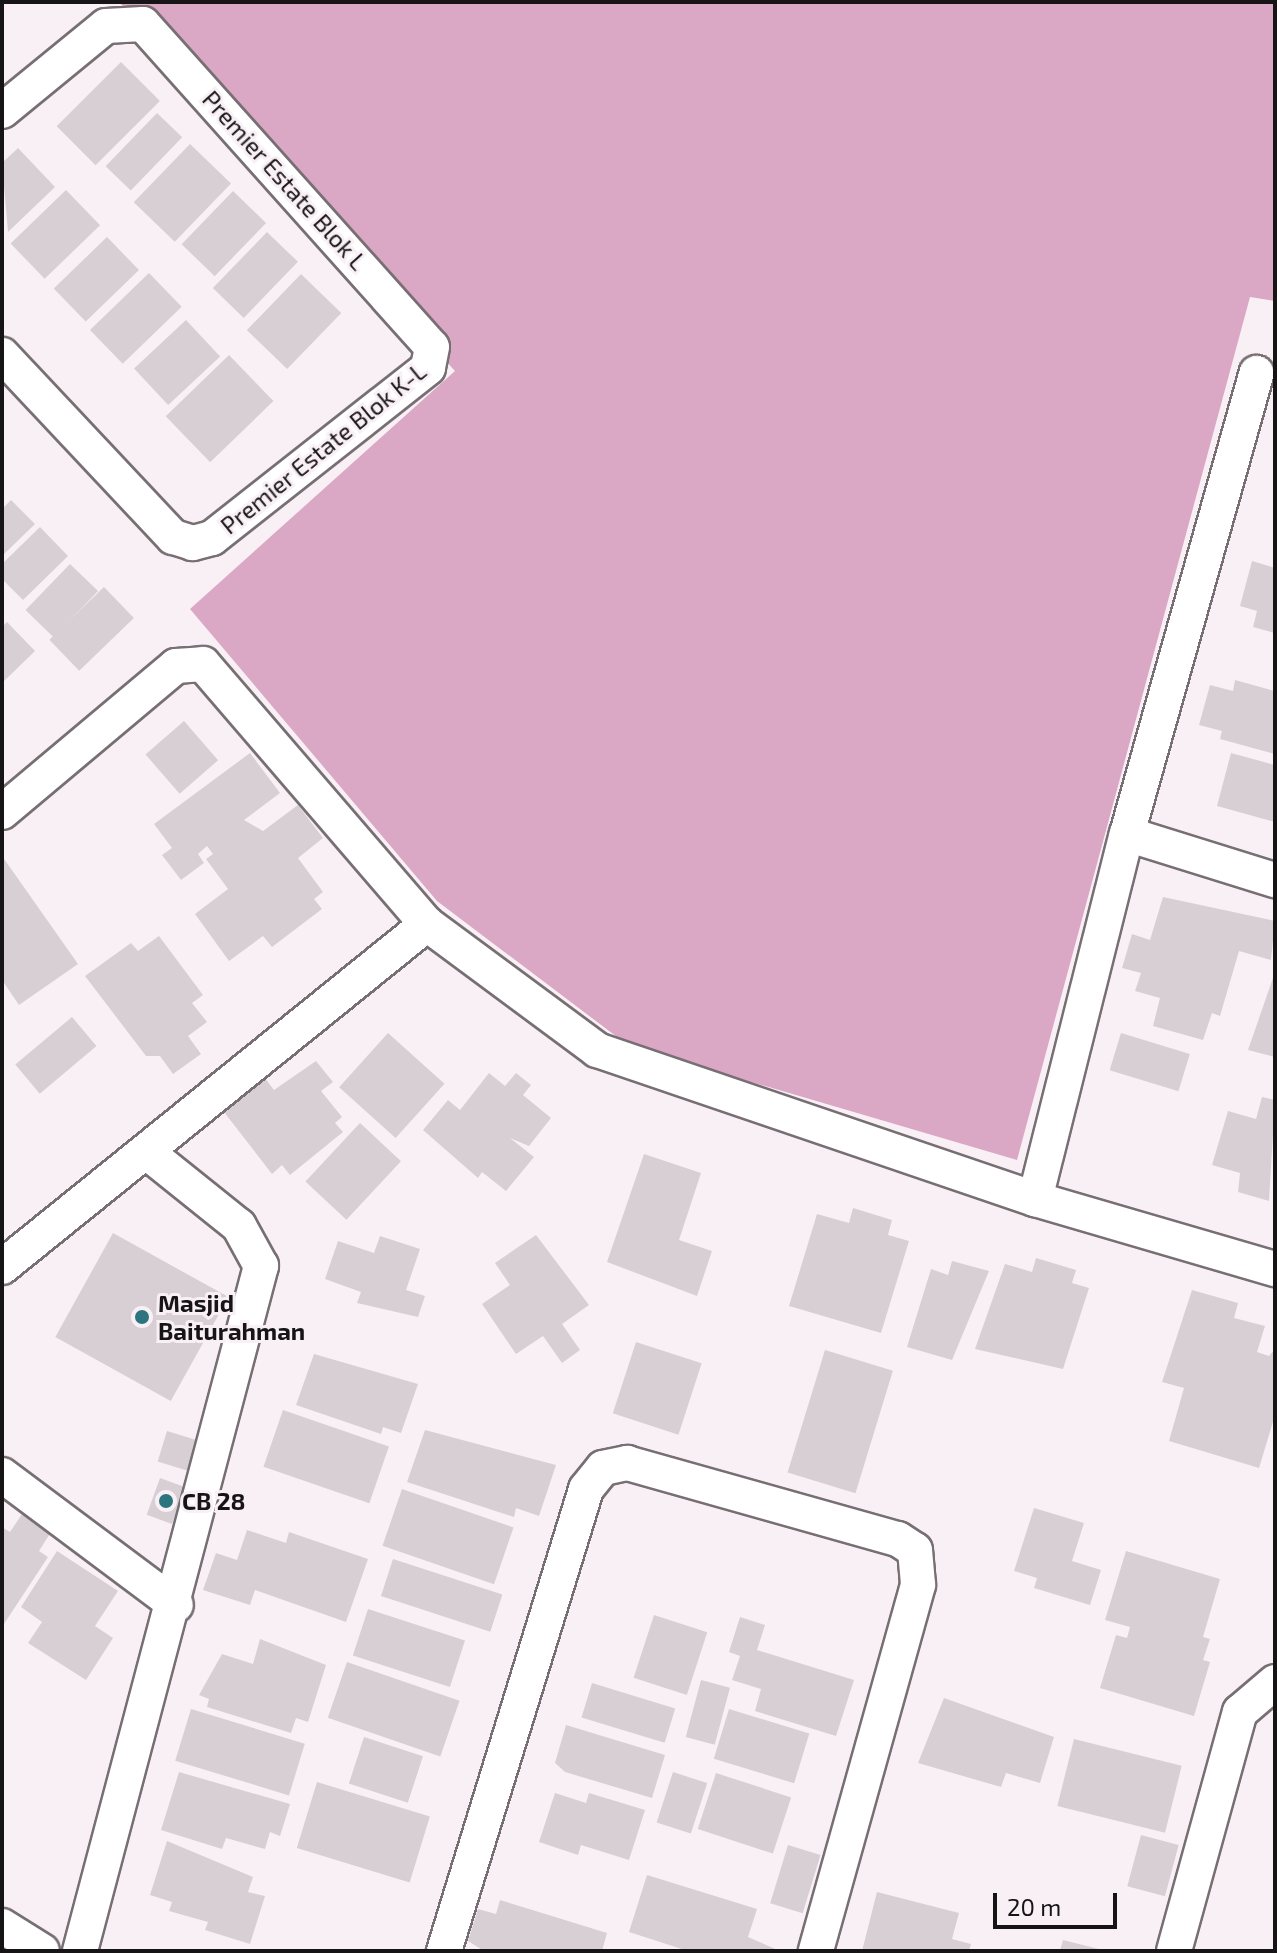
<!DOCTYPE html>
<html>
<head>
<meta charset="utf-8">
<style>
	body { margin:0 }
	#map { position:relative; width:1277px; height:1953px; overflow:hidden; background:#f9f0f5; font-family:"Exo 2",sans-serif }
	div>[style] { position:absolute }
	.forest>* { inset:0; background:#daa7c5 }
	.building>* { inset:0; background:#d8cfd4; transform-origin:0 0 }
	.roads { filter:drop-shadow(2px 0 #776f73) drop-shadow(-2px 0 #776f73) drop-shadow(0 2px #776f73) drop-shadow(0 -2px #776f73) }
	.street>* { height:34px; margin:-17px; padding:0 17px; transform-origin:17px; border-radius:17px; background:#fff }
	.dots>* { width:22px; height:22px; translate:-50% -50%; box-sizing:border-box; border:4px solid #f9f0f5; border-radius:50% }
	span { translate:-50% -50%; white-space:nowrap; text-align:center; line-height:1.15; -webkit-text-stroke:6px #f9f0f5; paint-order:stroke }
	.street-label { font-size:24px; color:#171416 }
	.poi-label { font-size:24px; color:#171416; font-weight:700 }
	.left { translate:0 -50%; text-align:left }
	.frame { position:absolute; inset:0; border:4px solid #171416; pointer-events:none }
	.scale { position:absolute; left:993px; top:1893px; width:124px; height:36px; box-sizing:border-box; border:4px solid #171416; border-top:0; padding-left:10px; font-size:24px; line-height:28px; white-space:nowrap; color:#171416; -webkit-text-stroke:6px #f9f0f5; paint-order:stroke }
</style>
</head>
<body>
<div id="map">
	<div class="forest">
		<i style="clip-path:polygon(119px 2px,1275px 2px,1275px 301px,1250px 297px,1017px 1160px,629px 1046px,437px 901px,190px 609px,455px 371px)"></i>
	</div>
	<div class="building">
		<i style="left:121px;top:62px;width:55px;height:91px;rotate:45deg"></i>
		<i style="left:157px;top:113px;width:35px;height:74px;rotate:44deg"></i>
		<i style="left:190px;top:144px;width:57px;height:81px;rotate:44deg"></i>
		<i style="clip-path:polygon(18px 148px,55px 187px,8px 232px,2px 163px)"></i>
		<i style="left:66px;top:190px;width:49px;height:77px;rotate:46deg"></i>
		<i style="left:233px;top:191px;width:46px;height:74px;rotate:44deg"></i>
		<i style="left:267px;top:232px;width:43px;height:78px;rotate:44deg"></i>
		<i style="left:107px;top:237px;width:46px;height:74px;rotate:46deg"></i>
		<i style="left:149px;top:273px;width:47px;height:82px;rotate:46deg"></i>
		<i style="left:301px;top:274px;width:56px;height:78px;rotate:44deg"></i>
		<i style="left:186px;top:320px;width:50px;height:71px;rotate:47deg"></i>
		<i style="left:229px;top:355px;width:64px;height:88px;rotate:46deg"></i>
		<i style="clip-path:polygon(11px 500px,35px 524px,2px 556px,2px 509px)"></i>
		<i style="clip-path:polygon(40px 527px,68px 556px,23px 600px,2px 579px,2px 564px)"></i>
		<i style="clip-path:polygon(1252px 561px,1275px 568px,1275px 633px,1253px 627px,1257px 611px,1240px 606px)"></i>
		<i style="left:70px;top:564px;width:39px;height:64px;rotate:44deg"></i>
		<i style="left:104px;top:587px;width:43px;height:76px;rotate:46deg"></i>
		<i style="clip-path:polygon(7px 622px,35px 651px,2px 683px,2px 627px)"></i>
		<i style="clip-path:polygon(1235px 680px,1275px 691px,1275px 754px,1220px 739px,1222px 731px,1199px 725px,1210px 685px,1233px 691px)"></i>
		<i style="left:184px;top:721px;width:52px;height:51px;rotate:49deg"></i>
		<i style="clip-path:polygon(250px 753px,280px 793px,244px 820px,263px 831px,298px 805px,323px 838px,298px 858px,323px 892px,314px 899px,322px 909px,272px 947px,263px 936px,229px 961px,195px 914px,228px 889px,206px 859px,213px 854px,207px 846px,198px 854px,204px 863px,181px 880px,162px 855px,172px 848px,154px 824px)"></i>
		<i style="clip-path:polygon(1231px 753px,1275px 765px,1275px 822px,1217px 806px)"></i>
		<i style="clip-path:polygon(2px 856px,78px 964px,19px 1005px,2px 980px)"></i>
		<i style="clip-path:polygon(1163px 897px,1275px 921px,1271px 960px,1239px 951px,1220px 1016px,1212px 1013px,1203px 1040px,1153px 1026px,1160px 998px,1135px 991px,1141px 973px,1122px 968px,1132px 934px,1150px 940px)"></i>
		<i style="clip-path:polygon(159px 936px,203px 995px,192px 1003px,207px 1022px,188px 1036px,201px 1054px,173px 1074px,160px 1056px,146px 1056px,85px 976px,131px 943px,138px 951px)"></i>
		<i style="clip-path:polygon(1274px 975px,1275px 975px,1275px 1057px,1248px 1050px)"></i>
		<i style="left:72px;top:1017px;width:38px;height:74px;rotate:50deg"></i>
		<i style="left:388px;top:1033px;width:76px;height:73px;rotate:42deg"></i>
		<i style="left:1121px;top:1033px;width:72px;height:39px;rotate:17deg"></i>
		<i style="clip-path:polygon(316px 1061px,333px 1082px,321px 1091px,342px 1117px,335px 1123px,343px 1132px,290px 1175px,282px 1165px,272px 1174px,224px 1112px,265px 1078px,274px 1090px)"></i>
		<i style="clip-path:polygon(489px 1073px,505px 1086px,516px 1073px,531px 1085px,523px 1095px,551px 1118px,529px 1146px,510px 1138px,534px 1157px,506px 1191px,482px 1172px,478px 1178px,423px 1130px,448px 1100px,460px 1110px)"></i>
		<i style="clip-path:polygon(1262px 1097px,1275px 1100px,1269px 1201px,1238px 1192px,1240px 1173px,1212px 1165px,1228px 1111px,1256px 1119px)"></i>
		<i style="left:360px;top:1123px;width:56px;height:80px;rotate:43deg"></i>
		<i style="clip-path:polygon(644px 1154px,701px 1173px,679px 1240px,712px 1251px,697px 1296px,607px 1262px)"></i>
		<i style="clip-path:polygon(853px 1208px,892px 1220px,888px 1235px,909px 1241px,881px 1333px,789px 1306px,817px 1214px,849px 1223px)"></i>
		<i style="left:113px;top:1233px;width:132px;height:119px;rotate:29deg"></i>
		<i style="clip-path:polygon(536px 1235px,589px 1305px,562px 1324px,580px 1350px,562px 1363px,543px 1336px,516px 1354px,482px 1304px,510px 1285px,495px 1263px)"></i>
		<i style="clip-path:polygon(380px 1236px,420px 1249px,406px 1290px,425px 1296px,418px 1317px,357px 1303px,361px 1292px,325px 1279px,338px 1241px,374px 1253px)"></i>
		<i style="clip-path:polygon(1036px 1258px,1076px 1270px,1072px 1283px,1089px 1288px,1063px 1369px,975px 1349px,1005px 1264px,1032px 1272px)"></i>
		<i style="clip-path:polygon(952px 1261px,989px 1271px,952px 1360px,907px 1347px,931px 1269px,948px 1275px)"></i>
		<i style="clip-path:polygon(1192px 1290px,1238px 1303px,1234px 1318px,1265px 1326px,1257px 1352px,1269px 1356px,1275px 1349px,1275px 1415px,1259px 1468px,1169px 1441px,1184px 1388px,1162px 1382px)"></i>
		<i style="left:636px;top:1342px;width:69px;height:75px;rotate:18deg"></i>
		<i style="left:825px;top:1350px;width:71px;height:128px;rotate:17deg"></i>
		<i style="clip-path:polygon(314px 1354px,418px 1384px,401px 1433px,383px 1427px,381px 1434px,296px 1405px)"></i>
		<i style="left:283px;top:1410px;width:112px;height:60px;rotate:19deg"></i>
		<i style="clip-path:polygon(425px 1430px,556px 1465px,539px 1516px,516px 1508px,514px 1517px,407px 1482px)"></i>
		<i style="left:167px;top:1431px;width:45px;height:32px;rotate:17deg"></i>
		<i style="left:160px;top:1478px;width:27px;height:39px;rotate:20deg"></i>
		<i style="left:402px;top:1489px;width:118px;height:60px;rotate:19deg"></i>
		<i style="clip-path:polygon(1034px 1508px,1084px 1523px,1072px 1561px,1101px 1570px,1090px 1605px,1034px 1588px,1037px 1578px,1014px 1571px)"></i>
		<i style="clip-path:polygon(22px 1514px,51px 1532px,39px 1551px,48px 1557px,2px 1627px,2px 1527px,10px 1532px)"></i>
		<i style="clip-path:polygon(247px 1530px,286px 1543px,289px 1532px,368px 1559px,346px 1622px,255px 1590px,250px 1605px,203px 1590px,216px 1553px,237px 1560px)"></i>
		<i style="clip-path:polygon(57px 1551px,118px 1591px,95px 1626px,113px 1638px,86px 1680px,28px 1643px,42px 1622px,21px 1607px)"></i>
		<i style="clip-path:polygon(1126px 1551px,1220px 1579px,1203px 1637px,1210px 1639px,1203px 1660px,1210px 1662px,1194px 1716px,1100px 1688px,1116px 1635px,1127px 1638px,1130px 1627px,1105px 1620px)"></i>
		<i style="left:393px;top:1559px;width:115px;height:39px;rotate:18deg"></i>
		<i style="left:368px;top:1609px;width:102px;height:49px;rotate:18deg"></i>
		<i style="left:654px;top:1615px;width:56px;height:66px;rotate:18deg"></i>
		<i style="clip-path:polygon(740px 1617px,765px 1625px,757px 1650px,854px 1680px,836px 1736px,755px 1711px,761px 1689px,732px 1680px,740px 1656px,729px 1652px)"></i>
		<i style="clip-path:polygon(260px 1639px,326px 1665px,308px 1722px,296px 1718px,291px 1733px,207px 1707px,209px 1699px,199px 1695px,222px 1654px,253px 1664px)"></i>
		<i style="left:347px;top:1662px;width:119px;height:59px;rotate:19deg"></i>
		<i style="left:701px;top:1680px;width:30px;height:59px;rotate:15deg"></i>
		<i style="left:592px;top:1683px;width:87px;height:36px;rotate:17deg"></i>
		<i style="clip-path:polygon(944px 1698px,1054px 1737px,1040px 1783px,1006px 1773px,1001px 1787px,918px 1763px)"></i>
		<i style="left:191px;top:1709px;width:119px;height:54px;rotate:17deg"></i>
		<i style="left:729px;top:1709px;width:84px;height:52px;rotate:17deg"></i>
		<i style="clip-path:polygon(566px 1725px,665px 1755px,652px 1798px,565px 1772px,555px 1763px)"></i>
		<i style="left:364px;top:1737px;width:62px;height:49px;rotate:18deg"></i>
		<i style="left:1074px;top:1739px;width:111px;height:69px;rotate:14deg"></i>
		<i style="clip-path:polygon(179px 1772px,290px 1804px,280px 1836px,270px 1832px,265px 1849px,226px 1838px,222px 1849px,161px 1830px)"></i>
		<i style="left:673px;top:1772px;width:36px;height:53px;rotate:18deg"></i>
		<i style="left:716px;top:1773px;width:79px;height:59px;rotate:18deg"></i>
		<i style="left:317px;top:1782px;width:118px;height:69px;rotate:17deg"></i>
		<i style="clip-path:polygon(555px 1793px,586px 1803px,589px 1793px,645px 1810px,629px 1860px,581px 1845px,578px 1855px,539px 1842px)"></i>
		<i style="left:1141px;top:1835px;width:39px;height:53px;rotate:15deg"></i>
		<i style="clip-path:polygon(167px 1841px,253px 1877px,248px 1892px,265px 1896px,250px 1944px,205px 1930px,208px 1922px,169px 1911px,172px 1902px,150px 1895px)"></i>
		<i style="left:788px;top:1845px;width:34px;height:61px;rotate:17deg"></i>
		<i style="clip-path:polygon(647px 1875px,757px 1909px,748px 1937px,780px 1951px,688px 1951px,629px 1932px)"></i>
		<i style="clip-path:polygon(877px 1892px,959px 1913px,952px 1939px,971px 1944px,969px 1951px,862px 1951px)"></i>
		<i style="clip-path:polygon(500px 1900px,607px 1933px,602px 1951px,484px 1951px,468px 1941px,478px 1909px,496px 1914px)"></i>
		<i style="clip-path:polygon(1063px 1940px,1103px 1950px,1103px 1951px,1060px 1951px)"></i>
	</div>
	<div class="roads">
		<div class="street">
			<i style="left:2px;top:111px;width:134px;rotate:-39.3deg"></i>
			<i style="left:106px;top:26px;width:37px;rotate:-3deg"></i>
			<i style="left:143px;top:24px;width:433px;rotate:48.2deg"></i>
			<i style="left:432px;top:347px;width:21px;rotate:101deg"></i>
			<i style="left:428px;top:368px;width:275px;rotate:141.8deg"></i>
			<i style="left:212px;top:538px;width:20px;rotate:165deg"></i>
			<i style="left:193px;top:543px;width:21px;rotate:-163deg"></i>
			<i style="left:173px;top:537px;width:250px;rotate:-133.2deg"></i>
			<i style="left:2px;top:812px;width:227px;rotate:-40deg"></i>
			<i style="left:176px;top:666px;width:27px;rotate:-4deg"></i>
			<i style="left:203px;top:664px;width:343px;rotate:49.3deg"></i>
			<i style="left:427px;top:924px;width:212px;rotate:36.5deg"></i>
			<i style="left:597px;top:1050px;width:463px;rotate:18.8deg"></i>
			<i style="left:1035px;top:1199px;width:250px;rotate:16.3deg"></i>
			<i style="left:1127px;top:834px;width:155px;rotate:17.3deg"></i>
			<i style="left:1035px;top:1199px;width:376px;rotate:-75.9deg"></i>
			<i style="left:1127px;top:834px;width:479px;rotate:-74.3deg"></i>
			<i style="left:2px;top:1267px;width:546px;rotate:-38.91deg"></i>
			<i style="left:2px;top:1475px;width:217px;rotate:36.8deg"></i>
			<i style="left:2px;top:1926px;width:47px;rotate:32deg"></i>
			<i style="left:80px;top:1951px;width:709px;rotate:-75.2deg"></i>
			<i style="left:261px;top:1266px;width:46px;rotate:-118.8deg"></i>
			<i style="left:239px;top:1226px;width:117px;rotate:-141.3deg"></i>
			<i style="left:444px;top:1951px;width:483px;rotate:-72.9deg"></i>
			<i style="left:586px;top:1489px;width:27px;rotate:-51deg"></i>
			<i style="left:603px;top:1468px;width:25px;rotate:-12deg"></i>
			<i style="left:627px;top:1463px;width:281px;rotate:15.7deg"></i>
			<i style="left:898px;top:1539px;width:20px;rotate:33deg"></i>
			<i style="left:915px;top:1550px;width:35px;rotate:85deg"></i>
			<i style="left:918px;top:1585px;width:380px;rotate:105.6deg"></i>
			<i style="left:1174px;top:1951px;width:248px;rotate:-74.6deg"></i>
			<i style="left:1240px;top:1712px;width:46px;rotate:-40.6deg"></i>
		</div>
	</div>
	<div class="dots">
		<i style="left:142px;top:1317px;background:#2c747e"></i>
		<i style="left:166px;top:1501px;background:#2c747e"></i>
	</div>
	<div class="street-label">
		<span style="left:285px;top:180px;rotate:48deg">Premier Estate Blok L</span>
		<span style="left:323px;top:448px;rotate:-39deg">Premier Estate Blok K-L</span>
	</div>
	<div class="poi-label">
		<span class="left" style="left:158px;top:1317px">Masjid<br>Baiturahman</span>
		<span class="left" style="left:182px;top:1501px">CB 28</span>
	</div>
	<div class="frame"></div>
	<div class="scale">20 m</div>
</div>
</body>
</html>
